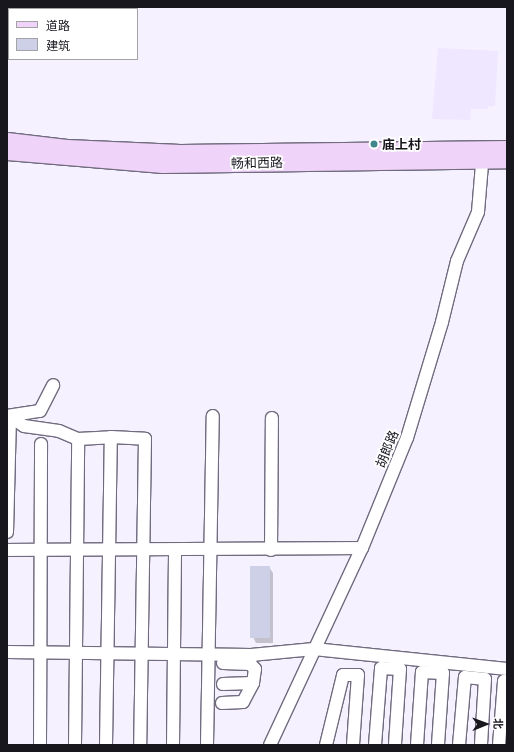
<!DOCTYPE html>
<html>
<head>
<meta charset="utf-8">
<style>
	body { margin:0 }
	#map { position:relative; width:514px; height:752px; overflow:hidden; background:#f5f1ff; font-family:"PT Serif","Noto Sans SC",serif }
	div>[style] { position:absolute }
	.built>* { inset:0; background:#eee7ff }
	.shadow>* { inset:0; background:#0003 }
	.building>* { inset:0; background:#cdd0e6; transform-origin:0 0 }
	.roads { filter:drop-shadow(1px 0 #716b7f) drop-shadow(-1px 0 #716b7f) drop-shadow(0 1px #716b7f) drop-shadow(0 -1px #716b7f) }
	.minor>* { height:12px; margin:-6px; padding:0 6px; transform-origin:6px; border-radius:6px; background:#fff }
	.major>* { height:15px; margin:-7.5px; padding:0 7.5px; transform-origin:7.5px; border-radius:7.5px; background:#efd3f8 }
	.dots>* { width:11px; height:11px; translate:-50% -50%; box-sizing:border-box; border:2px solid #fff; border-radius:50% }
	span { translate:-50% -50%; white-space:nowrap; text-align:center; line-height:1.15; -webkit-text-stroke:3.5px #fff; paint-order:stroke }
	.poi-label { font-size:13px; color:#19171e; font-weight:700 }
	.left { translate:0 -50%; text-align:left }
	.street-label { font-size:13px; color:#19171e }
	.frame { position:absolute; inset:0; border:8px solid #19171e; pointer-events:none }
	.legend { position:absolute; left:8px; top:8px; width:130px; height:52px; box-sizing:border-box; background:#fff; border:1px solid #a3a2a5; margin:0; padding:5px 7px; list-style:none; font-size:12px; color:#19171e }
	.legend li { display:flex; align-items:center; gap:8px; height:20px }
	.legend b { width:20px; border:1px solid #a3a2a5 }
	.north { position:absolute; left:466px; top:704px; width:40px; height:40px; -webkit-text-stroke:3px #fff; paint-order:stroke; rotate:89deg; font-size:11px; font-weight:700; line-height:16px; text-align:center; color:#19171e }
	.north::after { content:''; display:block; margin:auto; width:14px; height:18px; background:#19171e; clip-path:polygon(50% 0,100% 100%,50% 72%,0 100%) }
</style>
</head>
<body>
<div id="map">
	<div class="built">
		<i style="clip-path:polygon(438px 48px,498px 51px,495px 106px,488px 106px,488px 109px,471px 109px,470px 120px,432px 119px)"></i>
	</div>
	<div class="shadow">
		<i style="clip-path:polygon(251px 567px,269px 567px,273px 573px,273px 643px,256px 643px,253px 637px)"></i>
	</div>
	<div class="building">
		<i style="left:250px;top:566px;width:20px;height:72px"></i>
	</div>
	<div class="roads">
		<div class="minor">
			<i style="left:7px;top:416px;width:33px;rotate:-9deg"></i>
			<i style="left:40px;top:411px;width:29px;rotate:-63deg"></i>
			<i style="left:10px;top:416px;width:17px;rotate:36deg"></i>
			<i style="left:24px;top:426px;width:35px;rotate:8deg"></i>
			<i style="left:59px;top:431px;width:21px;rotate:23deg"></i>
			<i style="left:78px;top:439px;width:33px;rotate:-3deg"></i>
			<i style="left:111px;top:437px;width:34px;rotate:3deg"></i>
			<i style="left:145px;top:439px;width:306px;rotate:90.9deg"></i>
			<i style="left:7px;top:532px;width:116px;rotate:-88.5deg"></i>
			<i style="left:7px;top:550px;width:355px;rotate:-0.3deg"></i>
			<i style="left:271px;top:550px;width:132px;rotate:-89.6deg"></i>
			<i style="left:7px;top:652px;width:244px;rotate:0.7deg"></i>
			<i style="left:251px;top:655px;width:63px;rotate:-5.4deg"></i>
			<i style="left:314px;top:649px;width:194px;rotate:5.9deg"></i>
			<i style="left:223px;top:663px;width:27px;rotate:2deg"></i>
			<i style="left:250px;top:664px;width:8px;rotate:-83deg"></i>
			<i style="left:223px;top:684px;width:30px;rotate:-2deg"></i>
			<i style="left:253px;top:683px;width:14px;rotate:-82deg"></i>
			<i style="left:255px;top:669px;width:7px;rotate:-135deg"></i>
			<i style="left:222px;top:703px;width:21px;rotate:-3deg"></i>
			<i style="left:243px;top:702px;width:21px;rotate:-62deg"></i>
			<i style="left:40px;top:745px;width:301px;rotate:-89.8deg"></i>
			<i style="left:75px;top:745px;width:306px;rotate:-89.4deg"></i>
			<i style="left:106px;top:745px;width:308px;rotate:-89.1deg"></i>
			<i style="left:173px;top:745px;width:194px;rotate:-89.4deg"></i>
			<i style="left:207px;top:745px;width:329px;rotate:-89deg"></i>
			<i style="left:270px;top:745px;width:217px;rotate:-65deg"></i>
			<i style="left:362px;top:548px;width:119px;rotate:-67.8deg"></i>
			<i style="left:407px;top:438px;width:121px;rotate:-73.2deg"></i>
			<i style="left:442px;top:322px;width:63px;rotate:-76.2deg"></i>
			<i style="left:457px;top:261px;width:53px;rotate:-66.8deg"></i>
			<i style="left:478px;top:212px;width:60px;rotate:-85.2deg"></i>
			<i style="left:326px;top:745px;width:72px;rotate:-76.3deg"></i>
			<i style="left:343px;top:675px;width:15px"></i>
			<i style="left:358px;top:675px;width:70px;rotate:94.1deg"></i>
			<i style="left:375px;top:745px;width:77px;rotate:-85.5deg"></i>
			<i style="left:381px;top:668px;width:19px;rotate:3deg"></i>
			<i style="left:400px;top:669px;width:76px;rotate:93.8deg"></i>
			<i style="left:417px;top:745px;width:73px;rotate:-86.1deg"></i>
			<i style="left:422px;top:672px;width:21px;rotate:3deg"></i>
			<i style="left:443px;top:673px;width:72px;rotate:94deg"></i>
			<i style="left:459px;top:745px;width:68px;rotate:-85deg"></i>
			<i style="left:465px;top:677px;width:20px;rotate:6deg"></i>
			<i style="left:485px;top:679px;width:66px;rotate:93.5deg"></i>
			<i style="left:499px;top:745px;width:64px;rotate:-85.5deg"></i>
			<i style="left:504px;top:681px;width:3px;rotate:18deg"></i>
		</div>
		<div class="major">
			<i style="left:7px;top:140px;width:60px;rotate:6.7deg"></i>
			<i style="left:67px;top:147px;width:113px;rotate:2.5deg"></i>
			<i style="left:180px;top:152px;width:327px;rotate:-0.7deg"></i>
			<i style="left:7px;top:152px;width:156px;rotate:4.8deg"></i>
			<i style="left:162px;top:165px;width:345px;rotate:-0.8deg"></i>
		</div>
	</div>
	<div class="dots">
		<i style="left:374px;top:144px;background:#3f868f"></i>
	</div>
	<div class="poi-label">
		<span class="left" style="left:382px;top:144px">庙上村</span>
	</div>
	<div class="street-label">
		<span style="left:257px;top:163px;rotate:-1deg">畅和西路</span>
		<span style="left:387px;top:449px;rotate:-68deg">胡郎路</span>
	</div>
	<div class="frame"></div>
	<ul class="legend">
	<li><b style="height:5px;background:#efd3f8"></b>道路</li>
	<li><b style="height:11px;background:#cdd0e6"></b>建筑</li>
	</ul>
	<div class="north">北</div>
</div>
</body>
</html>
